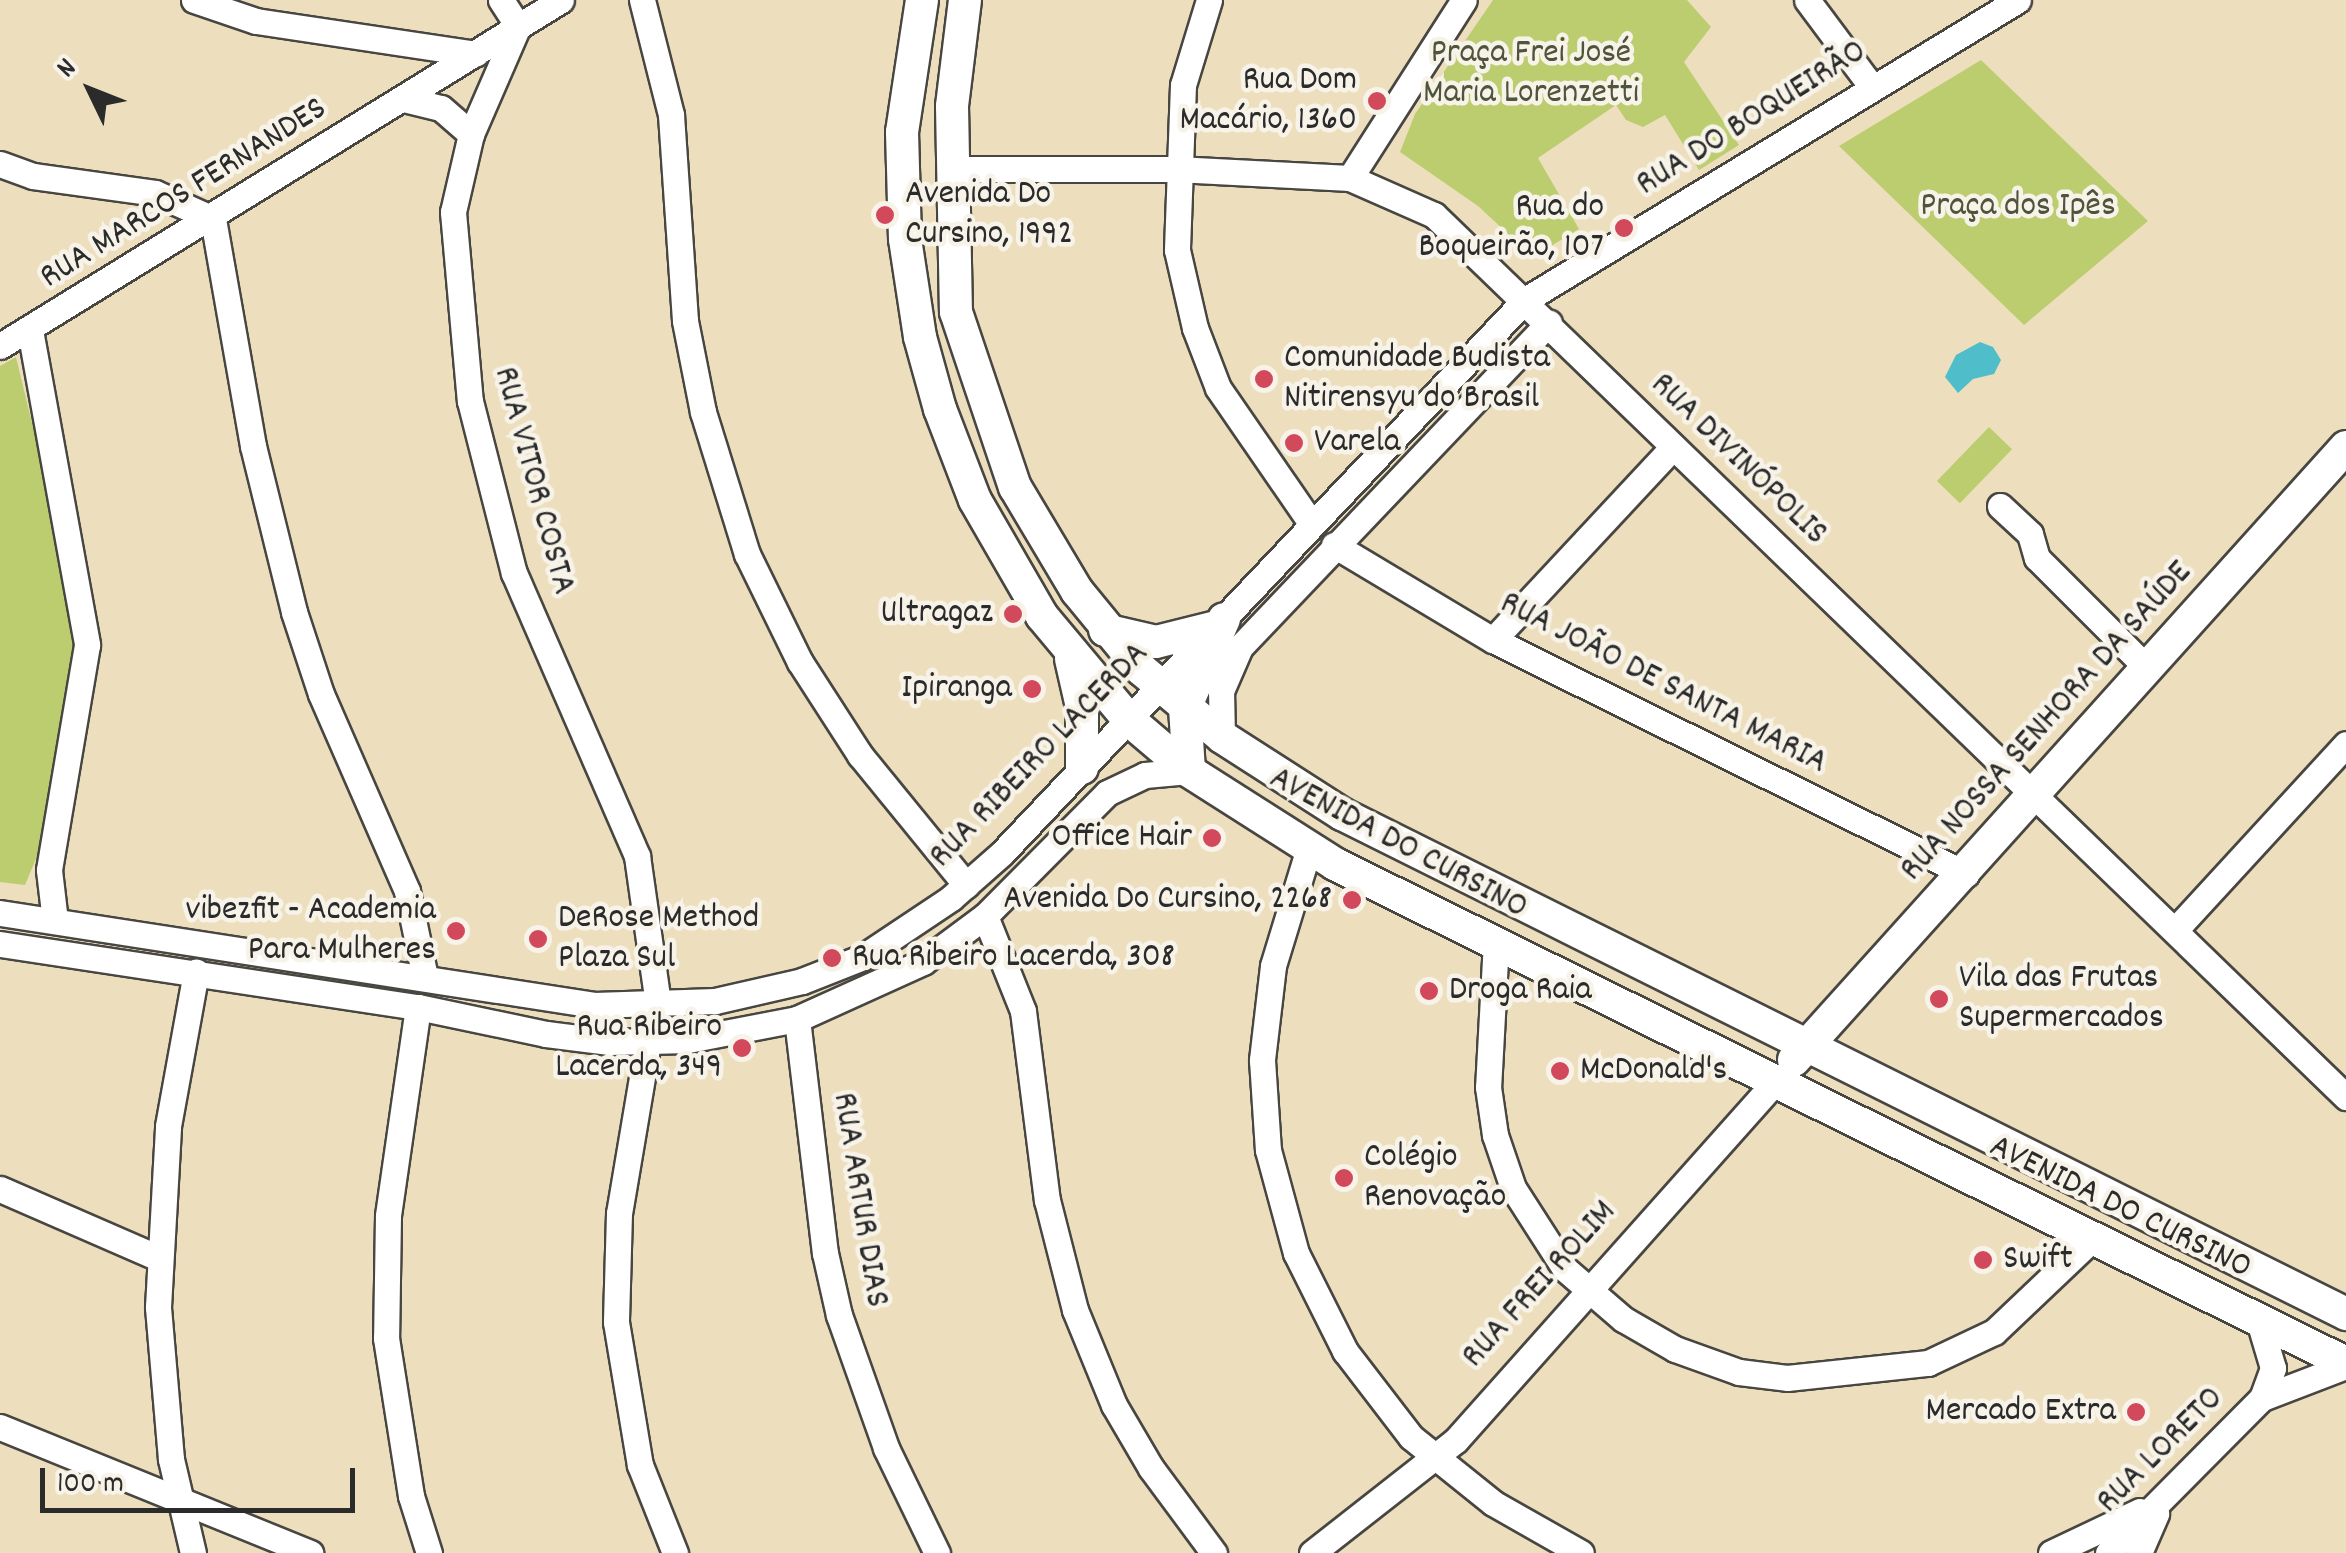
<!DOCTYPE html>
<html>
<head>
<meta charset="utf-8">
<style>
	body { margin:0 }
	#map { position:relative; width:2346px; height:1553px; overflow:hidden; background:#eddfbe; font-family:Dekko,sans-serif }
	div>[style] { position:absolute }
	.green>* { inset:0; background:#bccd70; transform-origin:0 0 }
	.water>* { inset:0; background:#50bdca }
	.roads { filter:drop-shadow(2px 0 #484641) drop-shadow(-2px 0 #484641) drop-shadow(0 2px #484641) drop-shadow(0 -2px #484641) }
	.minor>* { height:25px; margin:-12.5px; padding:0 12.5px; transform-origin:12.5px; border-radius:12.5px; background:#fff }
	.major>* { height:32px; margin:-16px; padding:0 16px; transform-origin:16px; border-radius:16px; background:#fff }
	.dots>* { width:28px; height:28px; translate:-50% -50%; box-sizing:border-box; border:5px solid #f7f3e8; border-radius:50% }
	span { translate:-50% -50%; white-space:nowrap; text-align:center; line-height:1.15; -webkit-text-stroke:9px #f7f3e8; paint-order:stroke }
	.park-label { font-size:35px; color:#4f543c }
	.poi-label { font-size:35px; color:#2b2b2b }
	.right { translate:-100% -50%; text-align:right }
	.left { translate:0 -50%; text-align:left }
	.street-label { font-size:35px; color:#2b2b2b }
	.north { position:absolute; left:40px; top:40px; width:100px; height:100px; -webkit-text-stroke:8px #f7f3e8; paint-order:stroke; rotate:313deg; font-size:28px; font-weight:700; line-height:40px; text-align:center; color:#2b2b2b }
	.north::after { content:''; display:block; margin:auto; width:35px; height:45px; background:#2b2b2b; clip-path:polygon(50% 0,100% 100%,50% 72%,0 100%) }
	.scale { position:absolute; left:40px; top:1468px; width:315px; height:45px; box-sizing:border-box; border:5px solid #2b2b2b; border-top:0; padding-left:12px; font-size:30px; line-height:35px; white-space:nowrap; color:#2b2b2b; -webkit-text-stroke:8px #f7f3e8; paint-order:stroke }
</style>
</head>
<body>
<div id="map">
	<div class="green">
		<i style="clip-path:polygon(1493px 0,1687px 0,1711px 27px,1684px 62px,1739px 145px,1699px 170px,1665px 115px,1643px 127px,1626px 120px,1616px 105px,1538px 158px,1579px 229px,1533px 257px,1478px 206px,1400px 152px,1415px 114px)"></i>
		<i style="clip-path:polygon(1981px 60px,2148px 221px,2024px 325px,1839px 146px)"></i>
		<i style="clip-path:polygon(16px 357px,80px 622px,54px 816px,25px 885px,0 882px,0 366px)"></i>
		<i style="left:1989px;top:427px;width:32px;height:75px;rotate:44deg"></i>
	</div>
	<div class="water">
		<i style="clip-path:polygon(1980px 342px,1993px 347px,2001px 360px,1994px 374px,1973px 379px,1958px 393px,1945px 377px,1956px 355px)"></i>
	</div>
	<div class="roads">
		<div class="minor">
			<i style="left:194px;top:0;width:65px;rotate:18.7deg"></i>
			<i style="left:256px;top:21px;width:222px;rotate:8.5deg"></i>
			<i style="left:501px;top:0;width:31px;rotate:57deg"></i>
			<i style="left:518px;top:26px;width:118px;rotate:113.5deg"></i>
			<i style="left:471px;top:134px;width:80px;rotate:103deg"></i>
			<i style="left:453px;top:212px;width:190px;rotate:84.9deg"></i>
			<i style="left:470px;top:401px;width:178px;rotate:75.7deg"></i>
			<i style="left:514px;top:573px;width:309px;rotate:66.5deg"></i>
			<i style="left:637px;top:856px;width:149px;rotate:81.9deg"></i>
			<i style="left:642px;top:0;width:119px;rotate:75.8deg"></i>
			<i style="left:671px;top:115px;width:206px;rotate:86.1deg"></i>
			<i style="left:685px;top:321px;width:93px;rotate:78.8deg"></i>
			<i style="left:703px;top:412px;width:149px;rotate:72.8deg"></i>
			<i style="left:747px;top:554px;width:120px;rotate:63.9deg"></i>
			<i style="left:800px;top:662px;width:111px;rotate:57.2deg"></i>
			<i style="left:860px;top:755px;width:168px;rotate:50.8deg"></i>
			<i style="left:1209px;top:0;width:89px;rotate:107deg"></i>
			<i style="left:1183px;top:85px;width:165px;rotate:92.1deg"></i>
			<i style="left:1177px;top:250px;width:80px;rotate:77deg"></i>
			<i style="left:1195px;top:328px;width:64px;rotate:69deg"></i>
			<i style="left:1218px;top:388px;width:164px;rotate:55.4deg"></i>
			<i style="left:1807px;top:0;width:107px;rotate:53.3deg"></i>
			<i style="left:404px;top:99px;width:38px;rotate:14deg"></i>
			<i style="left:441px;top:108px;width:40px;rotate:41deg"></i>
			<i style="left:0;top:164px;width:35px;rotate:20deg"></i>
			<i style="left:33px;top:176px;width:123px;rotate:7.9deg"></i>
			<i style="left:155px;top:193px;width:64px;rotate:24.1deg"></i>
			<i style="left:213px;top:219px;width:230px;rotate:80deg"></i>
			<i style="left:253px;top:446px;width:171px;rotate:76.1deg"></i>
			<i style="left:294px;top:612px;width:86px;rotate:71.8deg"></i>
			<i style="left:321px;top:694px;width:215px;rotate:66.4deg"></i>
			<i style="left:407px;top:891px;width:88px;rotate:78.2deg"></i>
			<i style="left:951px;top:169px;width:225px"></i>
			<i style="left:1176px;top:169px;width:174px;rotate:3deg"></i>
			<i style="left:1350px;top:178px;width:92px;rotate:23.8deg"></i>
			<i style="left:1434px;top:215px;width:1269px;rotate:44.04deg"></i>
			<i style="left:1350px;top:178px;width:211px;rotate:-57.4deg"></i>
			<i style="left:30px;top:330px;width:320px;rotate:79.7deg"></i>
			<i style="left:87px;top:645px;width:228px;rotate:99.6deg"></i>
			<i style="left:49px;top:870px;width:51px;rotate:83.3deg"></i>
			<i style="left:0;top:346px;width:659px;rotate:-31.66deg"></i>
			<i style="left:2000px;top:506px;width:41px;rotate:43deg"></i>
			<i style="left:2030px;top:534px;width:25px;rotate:74deg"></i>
			<i style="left:2037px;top:558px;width:157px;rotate:45deg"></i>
			<i style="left:1334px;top:545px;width:185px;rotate:30.9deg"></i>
			<i style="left:1493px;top:640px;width:528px;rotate:26.32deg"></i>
			<i style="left:1493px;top:640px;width:264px;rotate:-47deg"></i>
			<i style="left:1222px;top:737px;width:46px;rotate:-91.2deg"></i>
			<i style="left:1221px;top:691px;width:48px;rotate:-66.6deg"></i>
			<i style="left:1240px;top:647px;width:448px;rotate:-46.4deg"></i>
			<i style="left:1309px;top:848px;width:123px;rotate:107deg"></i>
			<i style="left:1273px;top:966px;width:95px;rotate:96.7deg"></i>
			<i style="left:1262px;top:1060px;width:90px;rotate:86.2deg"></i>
			<i style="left:1268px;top:1150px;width:107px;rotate:74.8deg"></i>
			<i style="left:1296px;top:1253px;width:110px;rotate:63.4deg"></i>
			<i style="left:1345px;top:1351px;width:108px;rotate:52.5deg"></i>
			<i style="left:1411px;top:1437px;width:105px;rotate:38.8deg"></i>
			<i style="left:1493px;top:1503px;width:101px;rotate:29.6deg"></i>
			<i style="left:0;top:913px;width:601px;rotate:8.8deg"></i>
			<i style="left:594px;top:1005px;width:121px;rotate:-1.9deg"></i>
			<i style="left:715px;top:1001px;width:89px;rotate:-12.9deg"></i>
			<i style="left:802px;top:981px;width:66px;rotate:-21.5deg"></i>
			<i style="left:863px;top:957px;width:106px;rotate:-33.8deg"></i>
			<i style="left:951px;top:898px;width:68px;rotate:-41.4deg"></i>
			<i style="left:1002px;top:853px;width:761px;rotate:-46.6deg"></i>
			<i style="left:1525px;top:300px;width:577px;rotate:-31.32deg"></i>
			<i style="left:985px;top:916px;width:102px;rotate:68.2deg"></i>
			<i style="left:1023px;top:1011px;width:191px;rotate:82.8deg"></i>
			<i style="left:1047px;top:1200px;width:114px;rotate:75.7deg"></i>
			<i style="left:1075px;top:1310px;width:103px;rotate:67.7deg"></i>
			<i style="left:1114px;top:1405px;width:73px;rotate:59.6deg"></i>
			<i style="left:1151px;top:1468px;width:106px;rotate:53.5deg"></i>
			<i style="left:2176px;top:929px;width:251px;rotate:-47.4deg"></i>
			<i style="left:1496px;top:941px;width:146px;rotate:93.1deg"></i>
			<i style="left:1488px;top:1087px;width:49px;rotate:81.7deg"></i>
			<i style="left:1495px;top:1135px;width:56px;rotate:71.2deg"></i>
			<i style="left:1513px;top:1188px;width:96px;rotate:57.3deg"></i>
			<i style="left:1565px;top:1269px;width:77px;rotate:40.8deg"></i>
			<i style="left:1623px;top:1319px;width:60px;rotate:30deg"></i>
			<i style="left:1675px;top:1349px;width:68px;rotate:19.8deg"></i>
			<i style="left:1739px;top:1372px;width:48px;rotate:7.1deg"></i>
			<i style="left:1787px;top:1378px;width:142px;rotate:-6.1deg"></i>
			<i style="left:1928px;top:1363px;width:73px;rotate:-25.2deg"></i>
			<i style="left:1994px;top:1332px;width:134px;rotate:-43.5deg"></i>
			<i style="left:0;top:944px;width:423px;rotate:8.6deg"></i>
			<i style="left:418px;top:1007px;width:131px;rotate:11.9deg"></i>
			<i style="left:546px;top:1034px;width:64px;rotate:7.2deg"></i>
			<i style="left:609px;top:1042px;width:79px;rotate:-1.5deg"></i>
			<i style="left:688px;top:1040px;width:111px;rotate:-10.9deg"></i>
			<i style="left:797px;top:1019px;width:138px;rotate:-24.3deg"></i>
			<i style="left:923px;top:962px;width:77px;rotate:-36.6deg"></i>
			<i style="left:985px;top:916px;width:173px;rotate:-45.2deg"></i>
			<i style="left:1107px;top:793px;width:42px;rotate:-25.3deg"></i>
			<i style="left:1145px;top:775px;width:44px;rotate:-5.2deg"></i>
			<i style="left:418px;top:1007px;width:211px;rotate:98.2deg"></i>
			<i style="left:388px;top:1216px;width:122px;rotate:90.9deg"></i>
			<i style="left:386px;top:1338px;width:160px;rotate:81deg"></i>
			<i style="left:411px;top:1496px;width:60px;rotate:72.5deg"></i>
			<i style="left:797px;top:1019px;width:236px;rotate:83.2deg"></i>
			<i style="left:825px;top:1253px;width:64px;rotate:77.3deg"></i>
			<i style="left:839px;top:1315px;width:141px;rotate:70.5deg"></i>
			<i style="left:886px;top:1448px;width:117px;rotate:64.1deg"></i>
			<i style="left:648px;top:1042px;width:173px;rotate:99.6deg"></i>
			<i style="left:619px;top:1213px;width:109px;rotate:91.6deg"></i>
			<i style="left:616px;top:1322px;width:145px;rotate:80.5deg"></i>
			<i style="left:640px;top:1465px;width:95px;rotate:68.3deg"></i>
			<i style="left:0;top:1189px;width:173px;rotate:23.5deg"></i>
			<i style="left:2259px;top:1321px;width:49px;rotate:73.4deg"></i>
			<i style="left:2273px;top:1368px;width:32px;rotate:110deg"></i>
			<i style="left:0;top:1427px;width:335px;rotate:22.1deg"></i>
			<i style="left:193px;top:1553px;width:97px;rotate:-103.2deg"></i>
			<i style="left:171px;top:1459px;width:153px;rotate:-94.9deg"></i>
			<i style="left:158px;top:1307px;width:181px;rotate:-86.8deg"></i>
			<i style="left:168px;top:1126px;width:157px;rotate:-79.7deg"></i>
			<i style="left:1312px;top:1553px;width:183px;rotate:-38.1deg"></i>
			<i style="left:1456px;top:1440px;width:480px;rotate:-48.3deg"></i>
			<i style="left:2051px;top:1553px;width:98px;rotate:-25.3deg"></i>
			<i style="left:2108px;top:1553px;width:218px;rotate:-45.2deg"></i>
			<i style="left:2262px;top:1398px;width:90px;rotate:-20.9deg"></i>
			<i style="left:2139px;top:1553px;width:43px;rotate:-66.4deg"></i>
		</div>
		<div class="major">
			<i style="left:922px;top:0;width:134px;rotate:98.6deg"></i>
			<i style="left:902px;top:132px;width:107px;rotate:88.4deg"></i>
			<i style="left:905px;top:239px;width:99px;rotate:81.3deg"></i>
			<i style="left:920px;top:337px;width:75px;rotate:74.5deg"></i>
			<i style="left:940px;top:409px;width:97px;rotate:69deg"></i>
			<i style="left:975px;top:500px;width:134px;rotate:60deg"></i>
			<i style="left:1042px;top:616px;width:134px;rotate:50.1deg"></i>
			<i style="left:1128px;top:719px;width:80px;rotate:40.4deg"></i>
			<i style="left:1189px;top:771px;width:173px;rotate:32.5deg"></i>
			<i style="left:1335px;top:864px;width:1127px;rotate:26.27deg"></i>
			<i style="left:965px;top:0;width:107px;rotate:97deg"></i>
			<i style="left:952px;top:106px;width:206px;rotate:88.9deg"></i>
			<i style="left:956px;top:312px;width:185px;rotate:71.4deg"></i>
			<i style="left:1015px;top:487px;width:121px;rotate:59.2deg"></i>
			<i style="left:1077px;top:591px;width:102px;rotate:50.6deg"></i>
			<i style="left:1142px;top:670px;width:104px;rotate:39.9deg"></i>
			<i style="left:1222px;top:737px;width:143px;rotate:32.7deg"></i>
			<i style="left:1342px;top:814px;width:1122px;rotate:26.47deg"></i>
			<i style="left:1105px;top:630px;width:52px;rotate:13.2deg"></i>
			<i style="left:1156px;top:642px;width:62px;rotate:-14deg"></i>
			<i style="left:1071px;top:659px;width:49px;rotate:77.1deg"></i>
			<i style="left:1082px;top:707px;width:61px;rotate:90deg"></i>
			<i style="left:1189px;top:771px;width:63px;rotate:-93.6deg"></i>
			<i style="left:1185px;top:708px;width:97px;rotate:-66.3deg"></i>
			<i style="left:1794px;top:1060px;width:825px;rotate:-48deg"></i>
		</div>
	</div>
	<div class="dots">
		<i style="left:1377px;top:101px;background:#d1495b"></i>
		<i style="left:885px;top:215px;background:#d1495b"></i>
		<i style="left:1624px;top:228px;background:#d1495b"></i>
		<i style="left:1264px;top:379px;background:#d1495b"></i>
		<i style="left:1294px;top:443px;background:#d1495b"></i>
		<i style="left:1013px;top:614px;background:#d1495b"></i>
		<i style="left:1032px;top:689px;background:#d1495b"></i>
		<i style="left:1212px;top:838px;background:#d1495b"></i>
		<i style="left:1352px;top:900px;background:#d1495b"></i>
		<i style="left:456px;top:931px;background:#d1495b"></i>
		<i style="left:538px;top:939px;background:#d1495b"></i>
		<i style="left:832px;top:958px;background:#d1495b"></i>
		<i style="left:1429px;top:991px;background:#d1495b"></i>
		<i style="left:1939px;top:999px;background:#d1495b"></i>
		<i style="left:742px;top:1048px;background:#d1495b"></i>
		<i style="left:1560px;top:1071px;background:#d1495b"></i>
		<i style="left:1344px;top:1178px;background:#d1495b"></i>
		<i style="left:1983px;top:1260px;background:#d1495b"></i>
		<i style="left:2136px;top:1412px;background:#d1495b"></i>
	</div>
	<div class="park-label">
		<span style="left:1531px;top:74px">Praça Frei José<br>Maria Lorenzetti</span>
		<span style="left:2018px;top:207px">Praça dos Ipês</span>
	</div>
	<div class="poi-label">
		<span class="right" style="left:1357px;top:101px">Rua Dom<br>Macário, 1360</span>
		<span class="left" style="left:905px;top:215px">Avenida Do<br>Cursino, 1992</span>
		<span class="right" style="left:1604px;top:228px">Rua do<br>Boqueirão, 107</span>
		<span class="left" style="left:1284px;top:379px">Comunidade Budista<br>Nitirensyu do Brasil</span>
		<span class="left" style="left:1314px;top:443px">Varela</span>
		<span class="right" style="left:993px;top:614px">Ultragaz</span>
		<span class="right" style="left:1012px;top:689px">Ipiranga</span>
		<span class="right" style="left:1192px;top:838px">Office Hair</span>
		<span class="right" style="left:1332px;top:900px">Avenida Do Cursino, 2268</span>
		<span class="right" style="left:436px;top:931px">vibezfit - Academia<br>Para Mulheres</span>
		<span class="left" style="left:558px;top:939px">DeRose Method<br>Plaza Sul</span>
		<span class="left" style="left:852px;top:958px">Rua Ribeiro Lacerda, 308</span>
		<span class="left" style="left:1959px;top:999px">Vila das Frutas<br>Supermercados</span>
		<span class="left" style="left:1449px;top:991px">Droga Raia</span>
		<span class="right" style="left:722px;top:1048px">Rua Ribeiro<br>Lacerda, 349</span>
		<span class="left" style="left:1580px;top:1071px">McDonald's</span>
		<span class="left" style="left:1364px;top:1178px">Colégio<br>Renovação</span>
		<span class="left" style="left:2003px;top:1260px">Swift</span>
		<span class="right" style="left:2116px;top:1412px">Mercado Extra</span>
	</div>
	<div class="street-label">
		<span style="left:1752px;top:119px;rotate:-32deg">RUA DO BOQUEIRÃO</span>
		<span style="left:184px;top:194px;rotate:-32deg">RUA MARCOS FERNANDES</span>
		<span style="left:1738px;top:460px;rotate:44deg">RUA DIVINÓPOLIS</span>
		<span style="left:533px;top:481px;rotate:75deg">RUA VITOR COSTA</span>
		<span style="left:1663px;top:684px;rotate:27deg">RUA JOÃO DE SANTA MARIA</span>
		<span style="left:2047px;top:722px;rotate:-48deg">RUA NOSSA SENHORA DA SAÚDE</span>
		<span style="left:1040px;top:756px;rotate:-46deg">RUA RIBEIRO LACERDA</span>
		<span style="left:1398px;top:844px;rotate:28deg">AVENIDA DO CURSINO</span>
		<span style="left:859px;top:1200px;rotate:81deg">RUA ARTUR DIAS</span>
		<span style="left:2120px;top:1208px;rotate:26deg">AVENIDA DO CURSINO</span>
		<span style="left:1540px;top:1285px;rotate:-48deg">RUA FREI ROLIM</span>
		<span style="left:2161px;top:1451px;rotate:-45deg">RUA LORETO</span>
	</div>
	<div class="north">N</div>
	<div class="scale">100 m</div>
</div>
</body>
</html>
